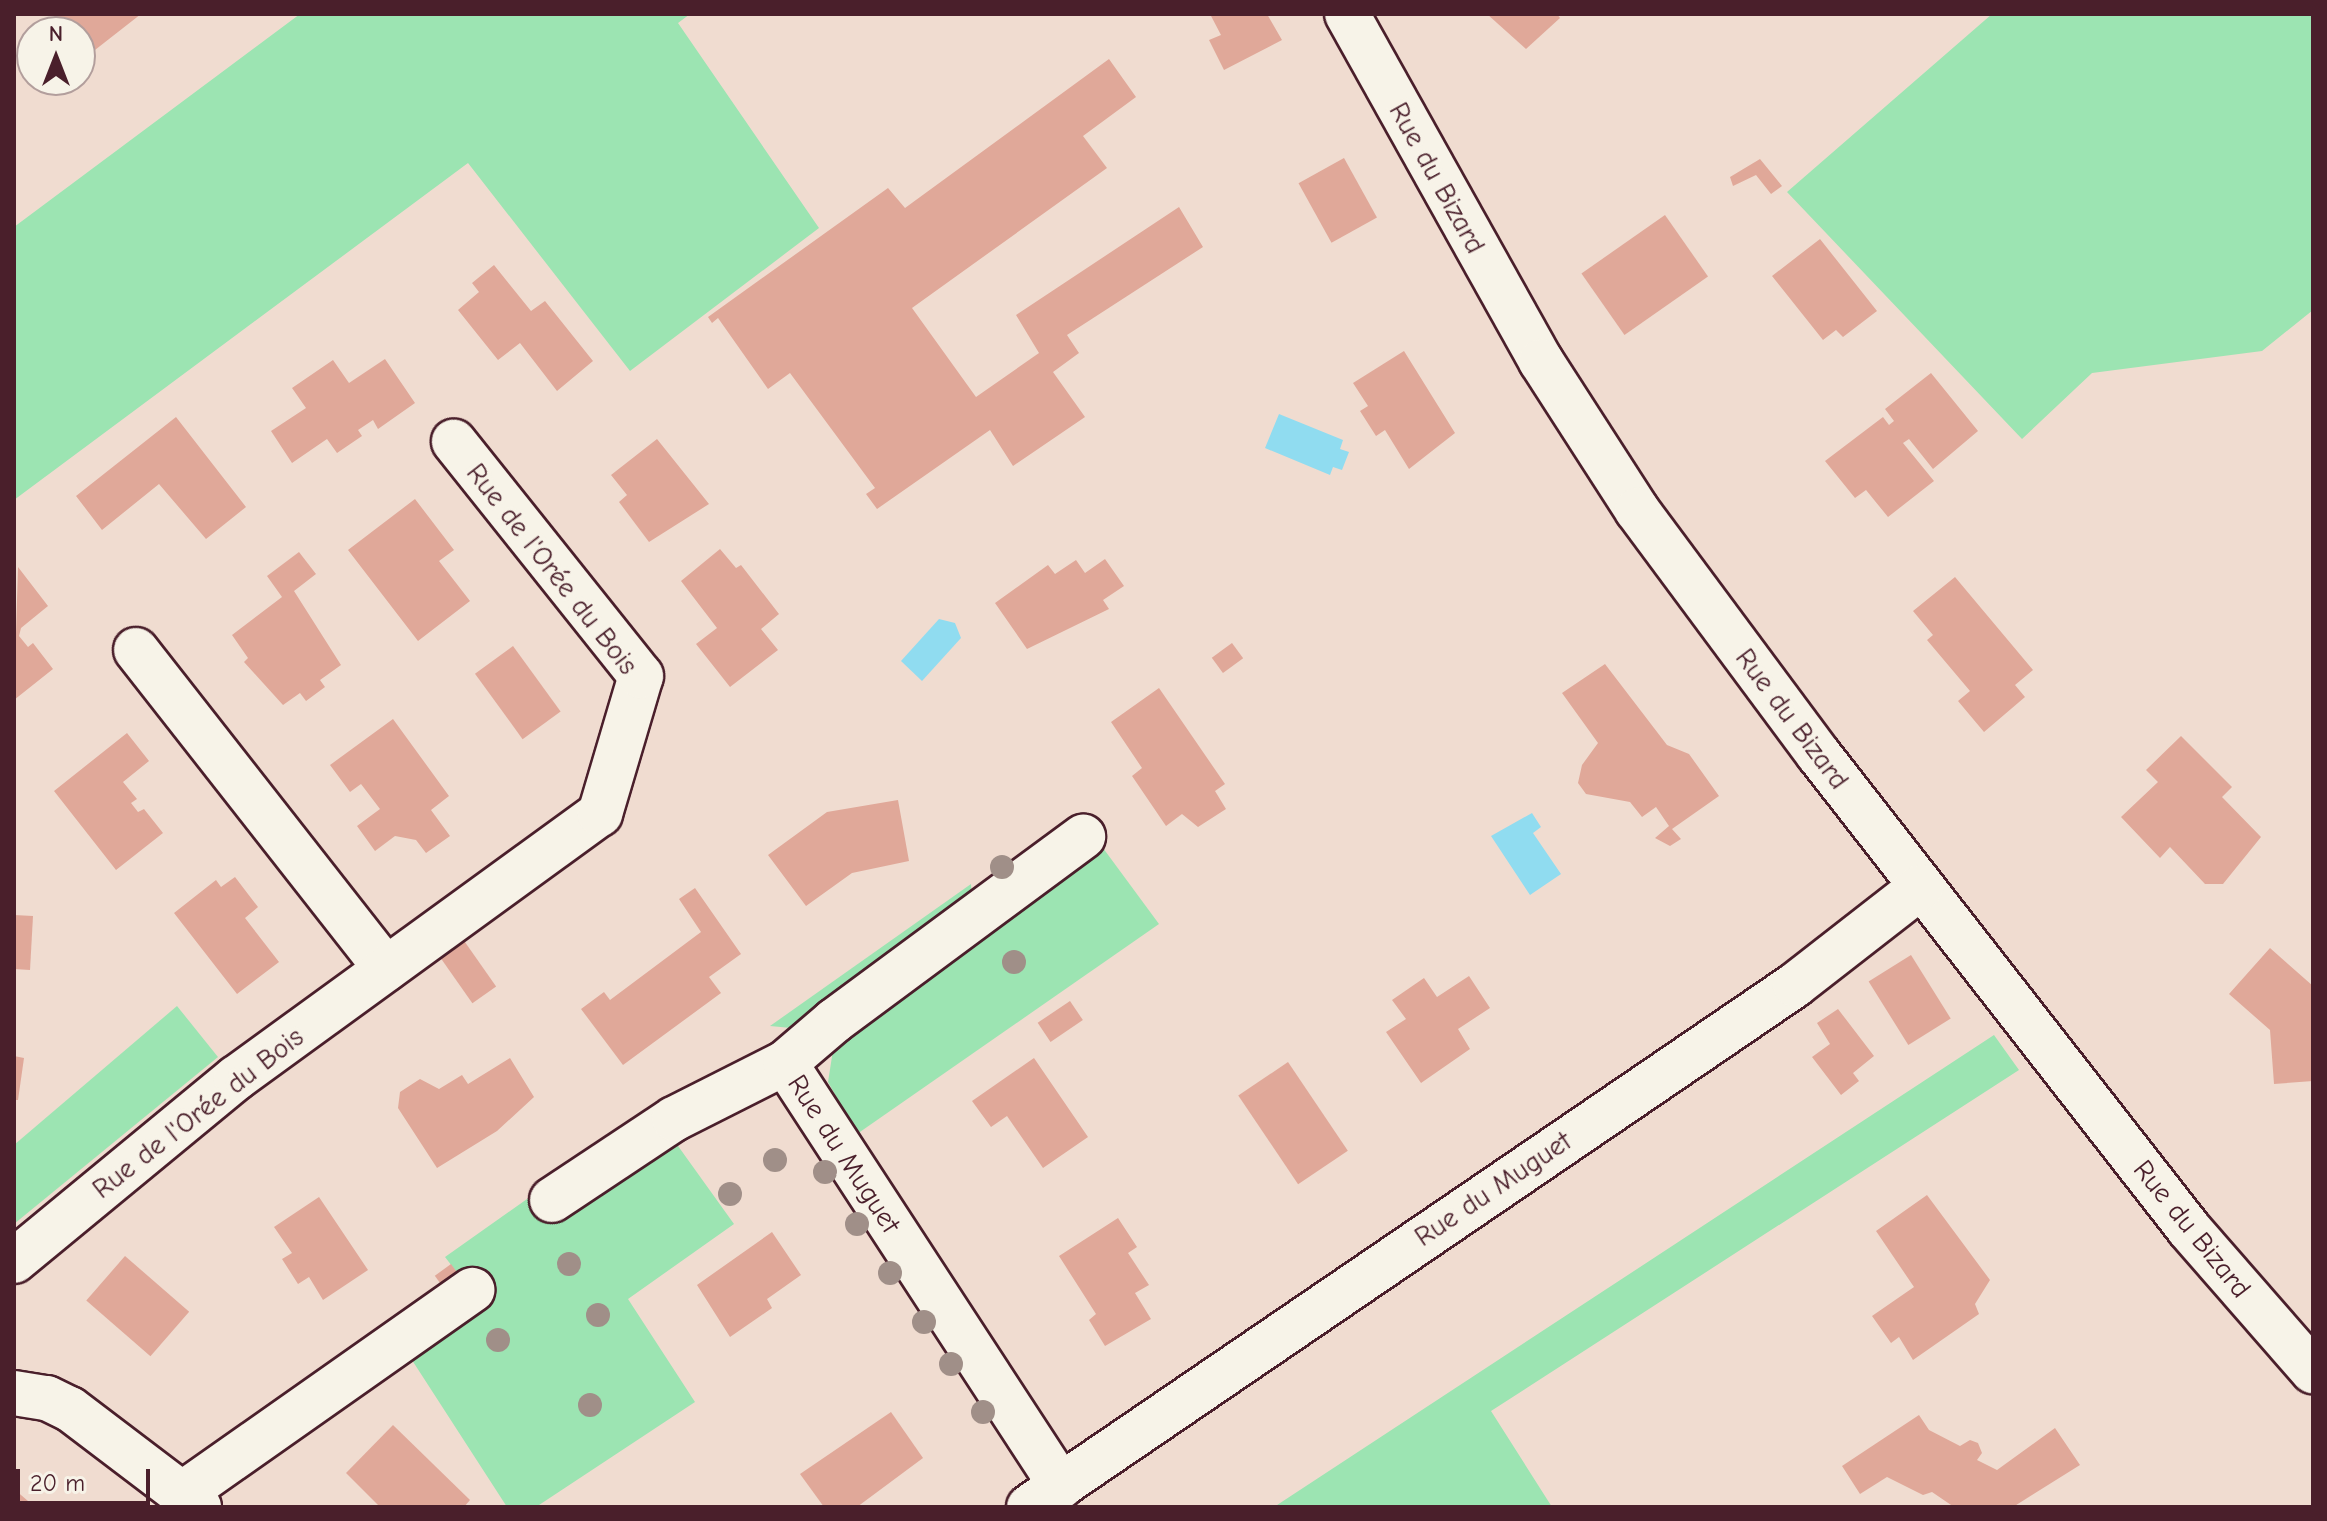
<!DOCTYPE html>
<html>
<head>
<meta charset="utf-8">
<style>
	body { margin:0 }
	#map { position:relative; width:2327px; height:1521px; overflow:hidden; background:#f0dcd0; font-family:"Comic Neue",sans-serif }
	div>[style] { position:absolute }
	.green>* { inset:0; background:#9ce4b2 }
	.water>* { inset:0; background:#90dcf0 }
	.building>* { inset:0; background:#e0a899; transform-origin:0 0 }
	.roads { filter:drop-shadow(2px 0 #4a1f2b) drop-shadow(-2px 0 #4a1f2b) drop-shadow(0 2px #4a1f2b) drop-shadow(0 -2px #4a1f2b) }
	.minor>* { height:44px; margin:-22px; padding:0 22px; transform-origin:22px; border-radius:22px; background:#f7f3e8 }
	.trees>* { width:24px; height:24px; margin:-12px; border-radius:50%; background:#a08f88 }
	span { translate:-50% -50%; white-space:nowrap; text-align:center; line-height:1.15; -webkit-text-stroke:8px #f7f3e8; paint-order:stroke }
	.street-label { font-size:28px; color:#4a1f2b }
	.frame { position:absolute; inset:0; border:16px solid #4a1f2b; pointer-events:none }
	.north { position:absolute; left:16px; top:16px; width:80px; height:80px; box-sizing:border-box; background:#f7f3e8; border:2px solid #b29e9c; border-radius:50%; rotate:0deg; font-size:22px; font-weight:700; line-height:32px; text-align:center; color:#4a1f2b }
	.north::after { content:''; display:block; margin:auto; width:28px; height:36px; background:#4a1f2b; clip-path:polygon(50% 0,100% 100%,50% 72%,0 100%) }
	.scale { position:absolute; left:16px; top:1469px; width:134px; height:36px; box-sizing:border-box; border:4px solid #4a1f2b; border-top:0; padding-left:10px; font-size:24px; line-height:28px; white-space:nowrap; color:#4a1f2b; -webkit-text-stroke:6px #f7f3e8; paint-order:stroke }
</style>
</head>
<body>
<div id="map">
	<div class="green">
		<i style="clip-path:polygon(300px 14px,690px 14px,678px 23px,819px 228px,630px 371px,468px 163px,14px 500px,14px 227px)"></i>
		<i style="clip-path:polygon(1992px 14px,2313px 14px,2313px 310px,2262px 351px,2092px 373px,2022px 439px,1787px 192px)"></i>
		<i style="clip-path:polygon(1103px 848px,1159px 924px,857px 1134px,828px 1082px,833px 1050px,864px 1016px)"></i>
		<i style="clip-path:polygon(971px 884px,972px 898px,802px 1029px,770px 1026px)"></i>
		<i style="clip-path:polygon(177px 1006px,218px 1057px,14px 1224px,14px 1145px)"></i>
		<i style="clip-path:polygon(1994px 1035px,2019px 1070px,1491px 1411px,1552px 1507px,1274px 1507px)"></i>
		<i style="clip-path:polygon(668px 1132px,734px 1224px,628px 1299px,695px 1402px,536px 1507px,507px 1507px,410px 1357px,462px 1279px,445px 1257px,544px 1187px)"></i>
	</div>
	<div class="water">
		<i style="clip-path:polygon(1279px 414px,1343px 440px,1340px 449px,1349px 452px,1342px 470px,1333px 467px,1330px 475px,1265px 448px)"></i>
		<i style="clip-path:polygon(939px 619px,955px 623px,961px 638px,922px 681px,901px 661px)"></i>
		<i style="clip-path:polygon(1532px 813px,1541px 827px,1533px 833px,1561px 874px,1530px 895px,1491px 836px)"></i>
	</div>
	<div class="building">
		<i style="clip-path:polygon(52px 14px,141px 14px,86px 57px,80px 49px,80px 32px,67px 32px)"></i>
		<i style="clip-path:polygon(1210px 14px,1267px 14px,1282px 40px,1224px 70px,1209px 40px,1221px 35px)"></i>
		<i style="clip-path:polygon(1487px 14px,1557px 14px,1560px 18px,1526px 49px)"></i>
		<i style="clip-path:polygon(1109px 59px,1136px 97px,1083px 136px,1107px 168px,912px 308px,976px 397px,1039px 353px,1016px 315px,1179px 207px,1203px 247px,1067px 335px,1079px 353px,1053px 372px,1085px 417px,1013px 466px,990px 430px,877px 509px,866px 494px,875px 488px,790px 373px,768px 389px,718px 318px,712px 323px,708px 317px,888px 188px,905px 208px)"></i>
		<i style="left:1344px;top:158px;width:68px;height:52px;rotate:61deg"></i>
		<i style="clip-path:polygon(1760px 159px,1782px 186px,1771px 194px,1756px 175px,1733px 186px,1730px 177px)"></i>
		<i style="left:1665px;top:215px;width:75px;height:102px;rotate:55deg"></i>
		<i style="clip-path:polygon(1820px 239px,1877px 311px,1843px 337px,1836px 330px,1823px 340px,1772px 276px)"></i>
		<i style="clip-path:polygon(494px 265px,531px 311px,545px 301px,593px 361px,557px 391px,520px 343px,498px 360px,458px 310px,479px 292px,472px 283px)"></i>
		<i style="clip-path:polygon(1404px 351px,1455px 433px,1409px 469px,1385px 430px,1376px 436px,1360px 411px,1368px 406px,1353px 383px)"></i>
		<i style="clip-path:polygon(385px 359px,415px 403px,378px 429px,373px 420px,358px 430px,362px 436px,337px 453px,327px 439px,292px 463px,271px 431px,306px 408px,292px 388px,333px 360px,349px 383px)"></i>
		<i style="clip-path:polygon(1931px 373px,1978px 431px,1933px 469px,1909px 439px,1903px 443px,1934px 481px,1888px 517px,1866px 490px,1855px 498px,1825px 461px,1883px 417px,1889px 425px,1894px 421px,1885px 409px)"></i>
		<i style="clip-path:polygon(176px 417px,246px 507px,206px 539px,159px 484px,102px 530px,76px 496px)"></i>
		<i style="clip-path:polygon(657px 439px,709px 504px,649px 542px,619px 502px,627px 495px,611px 475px)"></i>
		<i style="clip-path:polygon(415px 499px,454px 550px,439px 561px,470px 601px,418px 641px,348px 550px)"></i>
		<i style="clip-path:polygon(720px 549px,736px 568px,741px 565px,779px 614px,761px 629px,778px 650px,730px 687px,696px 644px,717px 628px,681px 581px)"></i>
		<i style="clip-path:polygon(299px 552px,316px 574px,294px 591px,341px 665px,320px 680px,325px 687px,306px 701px,300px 693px,283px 705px,244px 662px,248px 658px,232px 635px,282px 597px,267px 576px)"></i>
		<i style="clip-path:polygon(1105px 559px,1124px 586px,1103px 600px,1109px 609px,1027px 649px,995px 603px,1048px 565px,1055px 574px,1076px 560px,1085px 573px)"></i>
		<i style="clip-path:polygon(18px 567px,48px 606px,21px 628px,19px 636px,28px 647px,33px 643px,53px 669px,14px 700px)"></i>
		<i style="clip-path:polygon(1955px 577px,2033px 670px,2015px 685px,2025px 697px,1984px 732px,1958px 701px,1970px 691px,1927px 640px,1933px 635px,1913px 611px)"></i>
		<i style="left:1232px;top:643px;width:19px;height:25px;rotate:54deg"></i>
		<i style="left:513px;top:646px;width:81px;height:47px;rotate:54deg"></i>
		<i style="clip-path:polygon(1605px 664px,1667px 745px,1689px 754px,1719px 796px,1672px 829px,1681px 839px,1670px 846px,1655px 838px,1669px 826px,1656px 807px,1642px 817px,1630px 802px,1586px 794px,1578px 783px,1582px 765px,1598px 743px,1562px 693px)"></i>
		<i style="clip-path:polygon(1159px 688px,1225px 784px,1215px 791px,1226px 809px,1198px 827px,1182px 814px,1166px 826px,1132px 776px,1142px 768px,1111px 722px)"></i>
		<i style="clip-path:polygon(393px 719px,449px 796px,431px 810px,450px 836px,426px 853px,416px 840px,395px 836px,375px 851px,357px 826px,380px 809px,361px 784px,350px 792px,330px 765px)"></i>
		<i style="clip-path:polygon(127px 733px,149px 761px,123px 782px,137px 799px,131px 803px,138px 812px,144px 809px,163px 833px,116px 870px,54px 791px)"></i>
		<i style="clip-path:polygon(2181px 736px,2232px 787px,2222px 797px,2261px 837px,2223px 884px,2205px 884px,2170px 847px,2160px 858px,2121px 817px,2158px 782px,2146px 770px)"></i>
		<i style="clip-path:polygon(898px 800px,909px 861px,852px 873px,806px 906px,768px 855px,827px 812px)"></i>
		<i style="clip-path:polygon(235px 877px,258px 907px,245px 918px,279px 962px,237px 994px,174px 913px,216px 880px,221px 887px)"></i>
		<i style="clip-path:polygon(695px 888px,741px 954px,709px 977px,721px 993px,623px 1065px,581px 1009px,604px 992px,610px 1000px,701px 932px,679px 899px)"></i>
		<i style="clip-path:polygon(14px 915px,33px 916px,30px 970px,14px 969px)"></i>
		<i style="left:460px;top:935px;width:63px;height:29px;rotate:55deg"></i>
		<i style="clip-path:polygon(2270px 948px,2313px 986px,2313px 1081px,2274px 1084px,2270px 1030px,2229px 994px)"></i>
		<i style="left:1911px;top:955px;width:75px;height:50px;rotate:58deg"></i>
		<i style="clip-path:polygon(1469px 976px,1490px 1008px,1458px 1029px,1470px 1049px,1421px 1083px,1386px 1032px,1406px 1019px,1392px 1000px,1424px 978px,1437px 997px)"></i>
		<i style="left:1070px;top:1001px;width:23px;height:39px;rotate:56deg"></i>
		<i style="clip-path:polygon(1838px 1009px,1874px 1056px,1853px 1073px,1859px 1081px,1841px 1095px,1812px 1057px,1830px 1044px,1817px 1023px)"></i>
		<i style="clip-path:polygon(14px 1056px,24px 1058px,18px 1100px,14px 1100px)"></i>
		<i style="clip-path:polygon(510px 1058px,534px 1097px,497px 1131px,437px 1168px,398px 1108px,400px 1092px,420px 1079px,439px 1089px,462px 1075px,468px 1084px)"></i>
		<i style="clip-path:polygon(1034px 1058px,1088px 1137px,1043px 1168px,1007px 1116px,991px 1127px,972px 1101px)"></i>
		<i style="left:1288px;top:1062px;width:107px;height:60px;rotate:56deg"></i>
		<i style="clip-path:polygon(1927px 1195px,1990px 1280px,1975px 1304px,1979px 1314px,1913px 1360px,1899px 1337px,1891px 1343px,1872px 1316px,1914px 1287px,1876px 1231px)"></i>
		<i style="clip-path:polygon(319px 1197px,368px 1270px,323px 1300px,309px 1277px,298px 1284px,282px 1259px,292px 1253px,274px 1227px)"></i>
		<i style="clip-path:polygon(1118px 1218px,1137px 1247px,1128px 1253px,1149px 1285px,1135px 1293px,1151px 1319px,1105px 1346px,1089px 1320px,1096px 1314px,1059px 1256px)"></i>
		<i style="clip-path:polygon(772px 1232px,801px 1275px,767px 1299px,772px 1308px,730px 1337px,697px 1285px)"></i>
		<i style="left:125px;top:1256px;width:85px;height:59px;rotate:41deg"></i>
		<i style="left:451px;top:1264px;width:19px;height:20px;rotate:54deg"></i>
		<i style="clip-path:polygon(891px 1412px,923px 1458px,857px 1507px,824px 1507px,800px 1474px)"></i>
		<i style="clip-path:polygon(1919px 1415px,1929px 1430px,1960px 1446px,1970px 1440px,1978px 1443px,1982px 1453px,1977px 1460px,1997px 1470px,2055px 1428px,2080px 1465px,2013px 1507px,1954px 1507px,1932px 1492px,1923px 1495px,1887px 1477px,1860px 1494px,1842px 1466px)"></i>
		<i style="clip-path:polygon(393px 1425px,470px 1500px,464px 1507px,380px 1507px,346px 1473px)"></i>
		<i style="clip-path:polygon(14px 1489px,35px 1507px,14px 1507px)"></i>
	</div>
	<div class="roads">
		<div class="minor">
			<i style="left:1347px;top:14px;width:398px;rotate:60.8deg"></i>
			<i style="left:1541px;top:361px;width:177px;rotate:57.2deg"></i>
			<i style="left:1637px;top:510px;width:305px;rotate:53.4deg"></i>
			<i style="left:1819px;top:755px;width:601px;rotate:52.02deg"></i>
			<i style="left:2189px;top:1229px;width:189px;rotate:48.9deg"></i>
			<i style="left:136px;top:650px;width:405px;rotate:51.9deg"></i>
			<i style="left:552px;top:1200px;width:146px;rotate:-33.6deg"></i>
			<i style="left:674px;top:1119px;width:124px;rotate:-26.8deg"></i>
			<i style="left:14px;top:1261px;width:288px;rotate:-39.5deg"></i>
			<i style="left:236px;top:1078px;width:450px;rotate:-36deg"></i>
			<i style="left:600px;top:814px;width:144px;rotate:-73.5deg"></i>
			<i style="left:641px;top:676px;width:300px;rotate:-128.6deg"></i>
			<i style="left:14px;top:1393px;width:33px;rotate:9deg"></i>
			<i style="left:47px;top:1398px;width:25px;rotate:26deg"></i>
			<i style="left:70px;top:1409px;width:162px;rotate:37.2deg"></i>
			<i style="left:1061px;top:1486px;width:505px;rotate:-123.12deg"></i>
			<i style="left:785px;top:1063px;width:65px;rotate:-40.6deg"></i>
			<i style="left:834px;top:1021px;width:310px;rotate:-36.5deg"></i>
			<i style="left:182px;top:1494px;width:355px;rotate:-35.1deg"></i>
			<i style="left:1029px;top:1507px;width:927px;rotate:-34.27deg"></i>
			<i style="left:1795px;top:985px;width:160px;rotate:-37.9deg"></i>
		</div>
	</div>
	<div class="trees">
		<i style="left:1002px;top:867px"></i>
		<i style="left:1014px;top:962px"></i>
		<i style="left:775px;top:1160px"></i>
		<i style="left:825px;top:1172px"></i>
		<i style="left:730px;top:1194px"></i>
		<i style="left:857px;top:1224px"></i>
		<i style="left:569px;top:1264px"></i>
		<i style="left:890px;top:1273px"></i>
		<i style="left:598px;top:1315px"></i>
		<i style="left:924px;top:1322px"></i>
		<i style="left:498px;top:1340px"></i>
		<i style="left:951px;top:1364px"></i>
		<i style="left:590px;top:1405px"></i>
		<i style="left:983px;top:1412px"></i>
	</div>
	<div class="street-label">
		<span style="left:1437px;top:178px;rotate:61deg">Rue du Bizard</span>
		<span style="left:552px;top:569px;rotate:52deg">Rue de l'Orée du Bois</span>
		<span style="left:1792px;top:719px;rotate:53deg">Rue du Bizard</span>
		<span style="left:198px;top:1113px;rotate:-38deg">Rue de l'Orée du Bois</span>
		<span style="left:844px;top:1154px;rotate:57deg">Rue du Muguet</span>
		<span style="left:1493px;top:1189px;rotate:-34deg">Rue du Muguet</span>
		<span style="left:2192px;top:1229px;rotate:51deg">Rue du Bizard</span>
	</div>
	<div class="frame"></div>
	<div class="north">N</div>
	<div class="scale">20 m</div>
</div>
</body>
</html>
